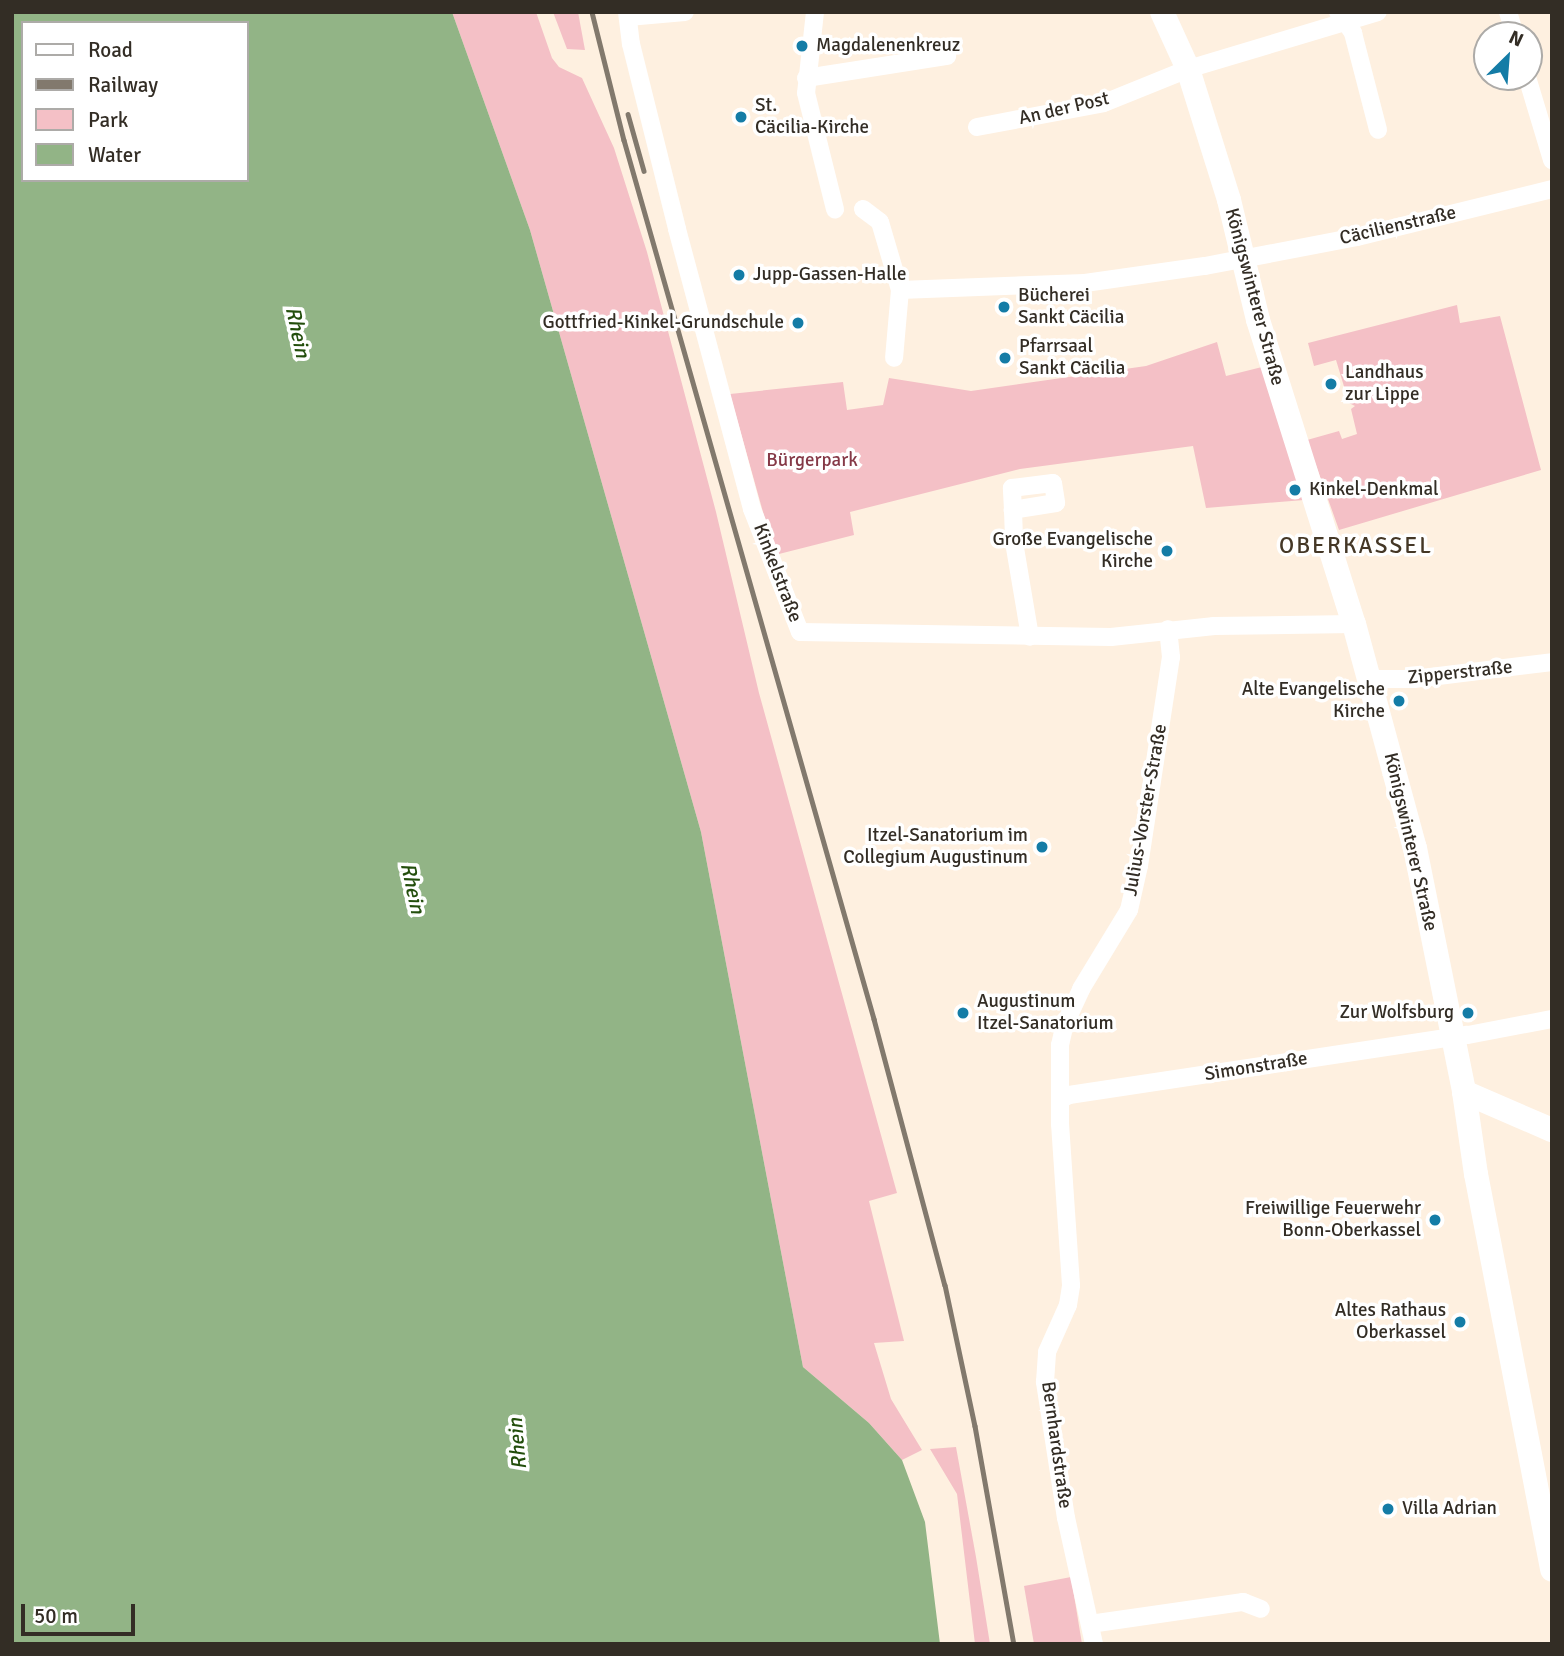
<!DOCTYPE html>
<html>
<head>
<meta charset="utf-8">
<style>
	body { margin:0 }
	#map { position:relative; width:1564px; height:1656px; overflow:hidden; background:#fef0e0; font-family:Signika,sans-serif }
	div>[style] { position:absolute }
	.green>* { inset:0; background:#f4c0c6 }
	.water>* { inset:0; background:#92b486 }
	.street>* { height:18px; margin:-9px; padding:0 9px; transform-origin:9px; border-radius:9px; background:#fff }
	.secondary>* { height:24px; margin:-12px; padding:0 12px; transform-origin:12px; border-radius:12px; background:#fff }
	.rail>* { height:4.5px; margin:-2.25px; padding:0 2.25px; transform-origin:2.25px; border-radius:2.25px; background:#82796d }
	.dots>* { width:19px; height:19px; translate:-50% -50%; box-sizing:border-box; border:4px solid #fff; border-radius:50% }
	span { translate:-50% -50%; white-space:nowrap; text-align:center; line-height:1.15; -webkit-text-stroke:7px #fff; paint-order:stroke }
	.poi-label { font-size:19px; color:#332d25 }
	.left { translate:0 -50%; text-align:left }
	.right { translate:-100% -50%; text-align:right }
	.street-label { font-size:19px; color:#332d25 }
	.park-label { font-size:19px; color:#853947 }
	.water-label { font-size:21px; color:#234e0c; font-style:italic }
	.quarter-label { font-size:23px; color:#443726; letter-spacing:2px }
	.frame { position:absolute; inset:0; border:14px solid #332d25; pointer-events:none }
	.legend { position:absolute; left:21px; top:21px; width:228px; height:161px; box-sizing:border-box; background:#fff; border:2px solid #adaba8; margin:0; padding:9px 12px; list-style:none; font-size:21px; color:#332d25 }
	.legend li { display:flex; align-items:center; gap:14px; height:35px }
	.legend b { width:35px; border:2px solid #adaba8 }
	.north { position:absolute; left:1473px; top:21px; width:70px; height:70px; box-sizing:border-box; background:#fff; border:2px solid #adaba8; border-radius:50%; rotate:25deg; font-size:19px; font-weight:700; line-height:28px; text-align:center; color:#332d25 }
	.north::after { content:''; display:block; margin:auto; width:24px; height:32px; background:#147ca6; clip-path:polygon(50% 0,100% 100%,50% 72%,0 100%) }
	.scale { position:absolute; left:21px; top:1604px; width:114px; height:32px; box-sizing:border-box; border:4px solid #332d25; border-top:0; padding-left:9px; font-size:21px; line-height:24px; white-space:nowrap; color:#332d25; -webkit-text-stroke:5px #fff; paint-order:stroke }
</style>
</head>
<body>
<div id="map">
	<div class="green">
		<i style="clip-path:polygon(452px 12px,536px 12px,552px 58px,559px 67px,582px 78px,614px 148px,647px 252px,716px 512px,759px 693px,897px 1193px,869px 1201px,904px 1341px,874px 1343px,891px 1399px,922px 1450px,902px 1460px,869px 1423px,803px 1367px,701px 832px,530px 230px)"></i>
		<i style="clip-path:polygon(553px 12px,578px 12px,585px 50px,567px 49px)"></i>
		<i style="clip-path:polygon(1457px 305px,1460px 323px,1500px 316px,1541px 470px,1339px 530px,1307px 440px,1339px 431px,1342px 439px,1357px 434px,1351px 409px,1355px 406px,1349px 403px,1336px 360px,1314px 366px,1308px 343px)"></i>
		<i style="clip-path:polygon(1217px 342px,1226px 376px,1262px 367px,1304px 500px,1206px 508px,1193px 446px,1020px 469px,850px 512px,854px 535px,775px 555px,730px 394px,843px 382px,847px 410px,883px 405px,889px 378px,971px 391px,1146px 366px)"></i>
		<i style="clip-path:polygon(956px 1447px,976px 1557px,990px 1644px,975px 1644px,957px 1494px,930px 1449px)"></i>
		<i style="clip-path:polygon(1071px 1577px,1082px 1644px,1034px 1644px,1024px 1586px)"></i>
	</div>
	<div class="water">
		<i style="clip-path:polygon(evenodd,12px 12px,452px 12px,530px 230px,701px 832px,803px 1367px,869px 1423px,902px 1460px,925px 1522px,940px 1644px,12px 1644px,12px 12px,23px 23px,247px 23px,247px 180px,23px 180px,23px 23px)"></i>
	</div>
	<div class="street">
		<i style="left:627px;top:12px;width:32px;rotate:83deg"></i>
		<i style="left:631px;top:44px;width:191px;rotate:76deg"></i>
		<i style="left:677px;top:229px;width:290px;rotate:75deg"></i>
		<i style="left:752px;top:509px;width:132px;rotate:68.7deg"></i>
		<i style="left:800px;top:632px;width:311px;rotate:0.9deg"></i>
		<i style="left:1111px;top:637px;width:104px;rotate:-6.1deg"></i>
		<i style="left:1214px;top:626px;width:140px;rotate:-0.8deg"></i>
		<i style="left:815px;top:12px;width:81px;rotate:96.3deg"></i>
		<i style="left:806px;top:93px;width:120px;rotate:76deg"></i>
		<i style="left:1338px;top:12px;width:26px;rotate:54deg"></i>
		<i style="left:1353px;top:33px;width:100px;rotate:75.5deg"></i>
		<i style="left:1508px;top:12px;width:24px;rotate:73deg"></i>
		<i style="left:628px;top:17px;width:57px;rotate:-5deg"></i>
		<i style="left:1527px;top:77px;width:87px;rotate:73.2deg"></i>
		<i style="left:806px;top:78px;width:143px;rotate:-8.9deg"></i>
		<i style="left:977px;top:127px;width:129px;rotate:-10.7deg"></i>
		<i style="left:1104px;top:103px;width:91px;rotate:-22deg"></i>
		<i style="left:1188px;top:69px;width:198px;rotate:-16.7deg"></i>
		<i style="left:863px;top:209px;width:21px;rotate:37deg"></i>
		<i style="left:880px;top:222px;width:71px;rotate:73.6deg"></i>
		<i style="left:900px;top:290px;width:68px;rotate:95deg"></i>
		<i style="left:900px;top:290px;width:185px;rotate:-2.2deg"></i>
		<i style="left:1085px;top:283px;width:121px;rotate:-8.1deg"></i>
		<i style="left:1205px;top:266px;width:155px;rotate:-10.8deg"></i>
		<i style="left:1357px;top:237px;width:201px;rotate:-13.8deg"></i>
		<i style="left:1013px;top:510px;width:22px;rotate:-93deg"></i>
		<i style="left:1012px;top:488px;width:41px;rotate:-7deg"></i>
		<i style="left:1053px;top:483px;width:20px;rotate:81deg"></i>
		<i style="left:1056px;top:503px;width:44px;rotate:170.8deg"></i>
		<i style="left:1013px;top:510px;width:32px;rotate:88deg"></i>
		<i style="left:1014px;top:542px;width:96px;rotate:80.4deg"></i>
		<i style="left:1369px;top:679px;width:45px"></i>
		<i style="left:1414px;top:679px;width:139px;rotate:-7deg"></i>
		<i style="left:1060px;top:1100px;width:10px;rotate:-29deg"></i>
		<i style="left:1069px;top:1095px;width:403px;rotate:-8.6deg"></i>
		<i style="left:1468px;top:1035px;width:86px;rotate:-10.8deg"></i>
		<i style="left:1090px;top:1624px;width:155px;rotate:-8.2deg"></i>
		<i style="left:1243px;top:1602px;width:19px;rotate:21deg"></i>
		<i style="left:1094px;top:1644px;width:129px;rotate:-102.5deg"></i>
		<i style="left:1066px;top:1518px;width:138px;rotate:-98.8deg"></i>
		<i style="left:1045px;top:1382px;width:30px;rotate:-86deg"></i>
		<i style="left:1047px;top:1352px;width:51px;rotate:-65.9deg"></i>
		<i style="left:1068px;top:1305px;width:20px;rotate:-81deg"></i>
		<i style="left:1071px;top:1285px;width:161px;rotate:-93.9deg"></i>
		<i style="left:1060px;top:1124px;width:79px;rotate:-90deg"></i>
		<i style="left:1060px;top:1045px;width:22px;rotate:-77deg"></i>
		<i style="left:1065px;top:1024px;width:38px;rotate:-65deg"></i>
		<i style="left:1081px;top:989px;width:92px;rotate:-58.7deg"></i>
		<i style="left:1129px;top:910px;width:45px;rotate:-77.2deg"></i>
		<i style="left:1139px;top:866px;width:211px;rotate:-81.3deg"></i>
		<i style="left:1171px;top:657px;width:28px;rotate:-96deg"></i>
	</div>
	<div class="secondary">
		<i style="left:1162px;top:12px;width:63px;rotate:65.5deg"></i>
		<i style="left:1188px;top:69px;width:137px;rotate:72.6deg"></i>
		<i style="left:1229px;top:200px;width:123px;rotate:76.4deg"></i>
		<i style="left:1258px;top:320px;width:319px;rotate:72.5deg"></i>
		<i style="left:1354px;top:624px;width:232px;rotate:74.8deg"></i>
		<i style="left:1415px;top:848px;width:249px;rotate:78.6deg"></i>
		<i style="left:1464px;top:1092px;width:83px;rotate:81.7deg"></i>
		<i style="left:1476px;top:1174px;width:403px;rotate:79.1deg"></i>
		<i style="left:1464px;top:1092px;width:96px;rotate:23.4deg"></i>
	</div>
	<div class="rail">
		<i style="left:592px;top:12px;width:132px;rotate:76deg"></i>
		<i style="left:624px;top:140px;width:914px;rotate:74.12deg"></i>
		<i style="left:874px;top:1019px;width:275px;rotate:75.1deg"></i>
		<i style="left:945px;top:1285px;width:144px;rotate:78deg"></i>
		<i style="left:975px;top:1426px;width:221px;rotate:79.9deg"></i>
		<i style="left:628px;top:114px;width:59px;rotate:74.3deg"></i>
	</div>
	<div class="dots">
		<i style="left:802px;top:46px;background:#147ca6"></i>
		<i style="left:741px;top:117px;background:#147ca6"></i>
		<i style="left:739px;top:275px;background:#147ca6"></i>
		<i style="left:1004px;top:307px;background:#147ca6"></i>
		<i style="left:798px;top:323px;background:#147ca6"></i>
		<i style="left:1005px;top:358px;background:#147ca6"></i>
		<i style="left:1331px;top:384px;background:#147ca6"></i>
		<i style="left:1295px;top:490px;background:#147ca6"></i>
		<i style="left:1167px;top:551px;background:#147ca6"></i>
		<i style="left:1399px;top:701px;background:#147ca6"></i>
		<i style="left:1042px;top:847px;background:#147ca6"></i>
		<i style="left:963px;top:1013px;background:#147ca6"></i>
		<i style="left:1468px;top:1013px;background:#147ca6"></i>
		<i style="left:1435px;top:1220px;background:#147ca6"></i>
		<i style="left:1460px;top:1322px;background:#147ca6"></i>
		<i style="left:1388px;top:1509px;background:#147ca6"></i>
	</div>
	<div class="poi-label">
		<span class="left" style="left:816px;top:46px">Magdalenenkreuz</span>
		<span class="left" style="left:755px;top:117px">St.<br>Cäcilia-Kirche</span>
		<span class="left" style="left:753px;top:275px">Jupp-Gassen-Halle</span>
		<span class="left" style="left:1018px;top:307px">Bücherei<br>Sankt Cäcilia</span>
		<span class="right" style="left:784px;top:323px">Gottfried-Kinkel-Grundschule</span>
		<span class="left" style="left:1019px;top:358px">Pfarrsaal<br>Sankt Cäcilia</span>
		<span class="left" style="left:1345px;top:384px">Landhaus<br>zur Lippe</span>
		<span class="left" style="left:1309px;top:490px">Kinkel-Denkmal</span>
		<span class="right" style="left:1153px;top:551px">Große Evangelische<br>Kirche</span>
		<span class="right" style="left:1385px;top:701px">Alte Evangelische<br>Kirche</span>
		<span class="right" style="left:1028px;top:847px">Itzel-Sanatorium im<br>Collegium Augustinum</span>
		<span class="left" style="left:977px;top:1013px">Augustinum<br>Itzel-Sanatorium</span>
		<span class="right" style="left:1454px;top:1013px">Zur Wolfsburg</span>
		<span class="right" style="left:1421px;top:1220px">Freiwillige Feuerwehr<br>Bonn-Oberkassel</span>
		<span class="right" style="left:1446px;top:1322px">Altes Rathaus<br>Oberkassel</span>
		<span class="left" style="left:1402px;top:1509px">Villa Adrian</span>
	</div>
	<div class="street-label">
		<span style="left:1064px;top:109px;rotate:-13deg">An der Post</span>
		<span style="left:1398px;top:226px;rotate:-13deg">Cäcilienstraße</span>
		<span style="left:1254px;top:297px;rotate:75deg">Königswinterer Straße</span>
		<span style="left:777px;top:573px;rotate:69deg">Kinkelstraße</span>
		<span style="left:1460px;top:673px;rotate:-6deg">Zipperstraße</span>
		<span style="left:1146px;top:810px;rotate:-80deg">Julius-Vorster-Straße</span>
		<span style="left:1410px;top:842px;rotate:77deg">Königswinterer Straße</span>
		<span style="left:1256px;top:1067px;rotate:-9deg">Simonstraße</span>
		<span style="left:1056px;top:1445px;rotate:82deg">Bernhardstraße</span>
	</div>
	<div class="park-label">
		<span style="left:812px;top:461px">Bürgerpark</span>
	</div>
	<div class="water-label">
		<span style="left:298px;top:332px;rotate:78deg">Rhein</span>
		<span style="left:413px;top:888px;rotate:78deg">Rhein</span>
		<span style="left:517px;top:1444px;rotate:-95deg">Rhein</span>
	</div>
	<div class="quarter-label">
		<span style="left:1356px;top:546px">OBERKASSEL</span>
	</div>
	<div class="frame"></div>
	<ul class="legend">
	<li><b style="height:9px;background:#fff"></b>Road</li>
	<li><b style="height:9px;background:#82796d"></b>Railway</li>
	<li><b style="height:19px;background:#f4c0c6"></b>Park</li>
	<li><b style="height:19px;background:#92b486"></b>Water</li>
	</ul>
	<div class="north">N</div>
	<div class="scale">50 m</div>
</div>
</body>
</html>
